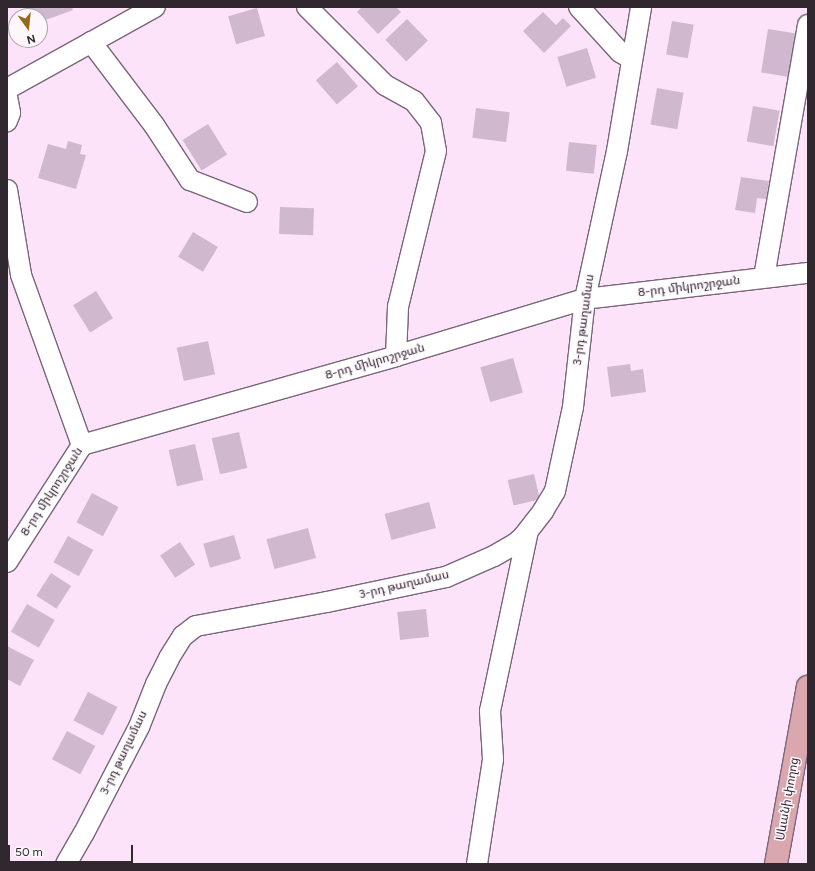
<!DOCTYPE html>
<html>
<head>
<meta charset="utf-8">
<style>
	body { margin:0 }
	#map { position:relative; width:815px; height:871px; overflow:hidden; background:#fce3fa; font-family:Figtree,"Noto Sans Armenian",sans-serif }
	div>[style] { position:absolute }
	.building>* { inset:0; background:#d0b8ce; transform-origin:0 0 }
	.roads { filter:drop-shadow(1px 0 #7a6578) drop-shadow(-1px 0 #7a6578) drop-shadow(0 1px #7a6578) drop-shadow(0 -1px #7a6578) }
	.street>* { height:20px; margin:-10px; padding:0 10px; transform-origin:10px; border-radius:10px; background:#fff }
	.primary>* { height:22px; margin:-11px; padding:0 11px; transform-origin:11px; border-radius:11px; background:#daa7ae }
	span { translate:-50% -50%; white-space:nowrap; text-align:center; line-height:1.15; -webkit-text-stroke:3px #fdf7fc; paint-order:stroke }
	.street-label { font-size:12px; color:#30272f }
	.frame { position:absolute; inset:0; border:8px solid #30272f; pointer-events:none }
	.north { position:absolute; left:8px; top:8px; width:40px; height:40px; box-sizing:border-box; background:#fdf7fc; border:1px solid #aba4aa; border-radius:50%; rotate:165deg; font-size:11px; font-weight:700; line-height:16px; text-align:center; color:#30272f }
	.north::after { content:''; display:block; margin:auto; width:14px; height:18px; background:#976918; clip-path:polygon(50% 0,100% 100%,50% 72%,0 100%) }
	.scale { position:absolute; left:8px; top:845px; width:125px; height:18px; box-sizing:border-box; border:2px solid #30272f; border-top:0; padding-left:5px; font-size:12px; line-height:14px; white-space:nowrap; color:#30272f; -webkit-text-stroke:3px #fdf7fc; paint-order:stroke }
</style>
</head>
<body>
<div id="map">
	<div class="building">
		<i style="clip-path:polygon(27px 7px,72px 7px,73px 10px,40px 22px,40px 16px,31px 16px)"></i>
		<i style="clip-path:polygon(362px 7px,396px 7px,401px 12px,378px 34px,357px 12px)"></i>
		<i style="left:257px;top:8px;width:29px;height:30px;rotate:74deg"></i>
		<i style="clip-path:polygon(543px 12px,556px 25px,563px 18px,571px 26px,544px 53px,523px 31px)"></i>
		<i style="left:407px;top:19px;width:30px;height:30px;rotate:46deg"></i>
		<i style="left:672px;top:21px;width:22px;height:34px;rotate:10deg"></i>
		<i style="left:768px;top:29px;width:30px;height:44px;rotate:9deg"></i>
		<i style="left:587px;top:48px;width:31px;height:31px;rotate:73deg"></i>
		<i style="left:337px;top:62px;width:32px;height:28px;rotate:49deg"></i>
		<i style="left:657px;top:88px;width:27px;height:37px;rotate:10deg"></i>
		<i style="left:753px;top:106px;width:27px;height:36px;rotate:10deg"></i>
		<i style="left:476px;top:108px;width:34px;height:30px;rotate:7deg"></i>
		<i style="left:208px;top:124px;width:36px;height:30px;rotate:58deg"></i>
		<i style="clip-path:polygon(68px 141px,82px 145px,80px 154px,86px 155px,76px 189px,38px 178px,48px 144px,66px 149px)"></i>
		<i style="left:569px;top:142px;width:28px;height:29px;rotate:6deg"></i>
		<i style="clip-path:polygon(741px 177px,769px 181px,766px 199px,757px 198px,755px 213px,735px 210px)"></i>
		<i style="left:280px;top:207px;width:34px;height:27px;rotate:2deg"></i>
		<i style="left:193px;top:232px;width:29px;height:29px;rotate:31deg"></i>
		<i style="left:96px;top:291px;width:32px;height:27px;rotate:58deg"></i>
		<i style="left:208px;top:341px;width:34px;height:32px;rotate:78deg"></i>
		<i style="left:513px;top:358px;width:36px;height:34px;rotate:74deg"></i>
		<i style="clip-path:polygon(630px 364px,631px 371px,643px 369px,646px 392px,611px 397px,607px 367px)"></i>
		<i style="left:239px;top:432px;width:37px;height:28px;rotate:77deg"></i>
		<i style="left:195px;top:444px;width:37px;height:27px;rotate:77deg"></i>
		<i style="left:534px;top:474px;width:26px;height:27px;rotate:77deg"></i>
		<i style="left:92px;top:493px;width:30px;height:33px;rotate:28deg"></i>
		<i style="left:429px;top:502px;width:27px;height:46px;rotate:75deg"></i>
		<i style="left:308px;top:528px;width:31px;height:43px;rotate:75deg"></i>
		<i style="left:234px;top:535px;width:25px;height:32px;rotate:74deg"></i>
		<i style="left:68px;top:536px;width:29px;height:30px;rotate:29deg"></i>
		<i style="left:180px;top:542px;width:27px;height:24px;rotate:56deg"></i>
		<i style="left:51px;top:573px;width:24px;height:27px;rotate:33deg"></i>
		<i style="left:27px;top:604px;width:32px;height:32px;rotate:30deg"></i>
		<i style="left:426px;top:609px;width:28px;height:29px;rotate:84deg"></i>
		<i style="clip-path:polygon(7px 646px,34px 660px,20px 686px,7px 679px)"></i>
		<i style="left:88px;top:692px;width:33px;height:32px;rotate:27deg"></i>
		<i style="left:67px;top:731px;width:32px;height:32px;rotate:28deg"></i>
	</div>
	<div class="roads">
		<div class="street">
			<i style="left:307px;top:7px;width:110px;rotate:45deg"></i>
			<i style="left:385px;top:85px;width:33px;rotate:29deg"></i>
			<i style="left:414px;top:101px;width:28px;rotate:52deg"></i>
			<i style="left:431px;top:123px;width:28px;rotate:80deg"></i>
			<i style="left:436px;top:151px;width:161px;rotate:103.7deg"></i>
			<i style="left:398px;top:307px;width:49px;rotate:92.3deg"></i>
			<i style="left:579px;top:7px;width:61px;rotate:47.7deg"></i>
			<i style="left:620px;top:52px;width:14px;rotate:30deg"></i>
			<i style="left:91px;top:42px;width:104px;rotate:52.8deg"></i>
			<i style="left:154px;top:125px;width:66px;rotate:56.8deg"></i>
			<i style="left:190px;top:180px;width:61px;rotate:21.1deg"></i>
			<i style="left:7px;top:89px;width:169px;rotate:-29deg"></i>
			<i style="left:7px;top:97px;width:16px;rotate:79deg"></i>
			<i style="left:10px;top:113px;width:9px;rotate:111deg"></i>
			<i style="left:7px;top:190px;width:86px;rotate:80.6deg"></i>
			<i style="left:21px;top:275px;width:181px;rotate:70.3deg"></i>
			<i style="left:764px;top:277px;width:256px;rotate:-80.1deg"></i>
			<i style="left:7px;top:562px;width:139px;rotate:-57.3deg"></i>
			<i style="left:82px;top:445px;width:326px;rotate:-15.8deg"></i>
			<i style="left:396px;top:356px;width:197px;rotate:-16.8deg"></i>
			<i style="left:585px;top:299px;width:225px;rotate:-6.7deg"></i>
			<i style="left:66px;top:864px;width:36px;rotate:-60deg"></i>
			<i style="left:84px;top:833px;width:119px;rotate:-62.6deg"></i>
			<i style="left:139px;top:727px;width:46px;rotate:-68.4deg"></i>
			<i style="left:156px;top:684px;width:29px;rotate:-63deg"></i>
			<i style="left:169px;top:658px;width:26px;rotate:-58deg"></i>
			<i style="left:183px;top:636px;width:16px;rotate:-38deg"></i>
			<i style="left:196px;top:626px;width:133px;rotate:-10.4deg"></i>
			<i style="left:327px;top:602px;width:122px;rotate:-11.9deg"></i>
			<i style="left:446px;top:577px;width:52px;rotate:-23.6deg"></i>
			<i style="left:494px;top:556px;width:24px;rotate:-30deg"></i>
			<i style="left:515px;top:544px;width:11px;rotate:-41deg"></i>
			<i style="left:523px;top:537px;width:33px;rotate:-52deg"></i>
			<i style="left:543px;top:511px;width:23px;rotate:-59deg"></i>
			<i style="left:555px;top:491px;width:86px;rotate:-77.9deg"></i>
			<i style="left:573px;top:407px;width:109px;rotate:-83.7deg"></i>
			<i style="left:585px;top:299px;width:151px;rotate:-77.8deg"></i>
			<i style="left:617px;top:151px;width:146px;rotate:-80.5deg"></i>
			<i style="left:477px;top:864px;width:106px;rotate:-81.3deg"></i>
			<i style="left:493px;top:759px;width:48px;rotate:-93.6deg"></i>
			<i style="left:490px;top:711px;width:184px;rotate:-78.1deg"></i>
		</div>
		<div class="primary">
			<i style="left:776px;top:864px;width:180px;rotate:-79.8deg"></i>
		</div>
	</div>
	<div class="street-label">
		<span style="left:689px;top:287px;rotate:-7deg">8-րդ միկրոշրջան</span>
		<span style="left:584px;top:320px;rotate:-82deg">3-րդ թաղամաս</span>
		<span style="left:375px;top:362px;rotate:-16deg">8-րդ միկրոշրջան</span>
		<span style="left:52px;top:492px;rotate:-57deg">8-րդ միկրոշրջան</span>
		<span style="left:404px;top:585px;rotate:-13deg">3-րդ թաղամաս</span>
		<span style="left:124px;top:753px;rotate:-64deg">3-րդ թաղամաս</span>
		<span style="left:788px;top:799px;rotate:-80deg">Սևանի փողոց</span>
	</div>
	<div class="frame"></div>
	<div class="north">N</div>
	<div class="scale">50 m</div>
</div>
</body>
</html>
